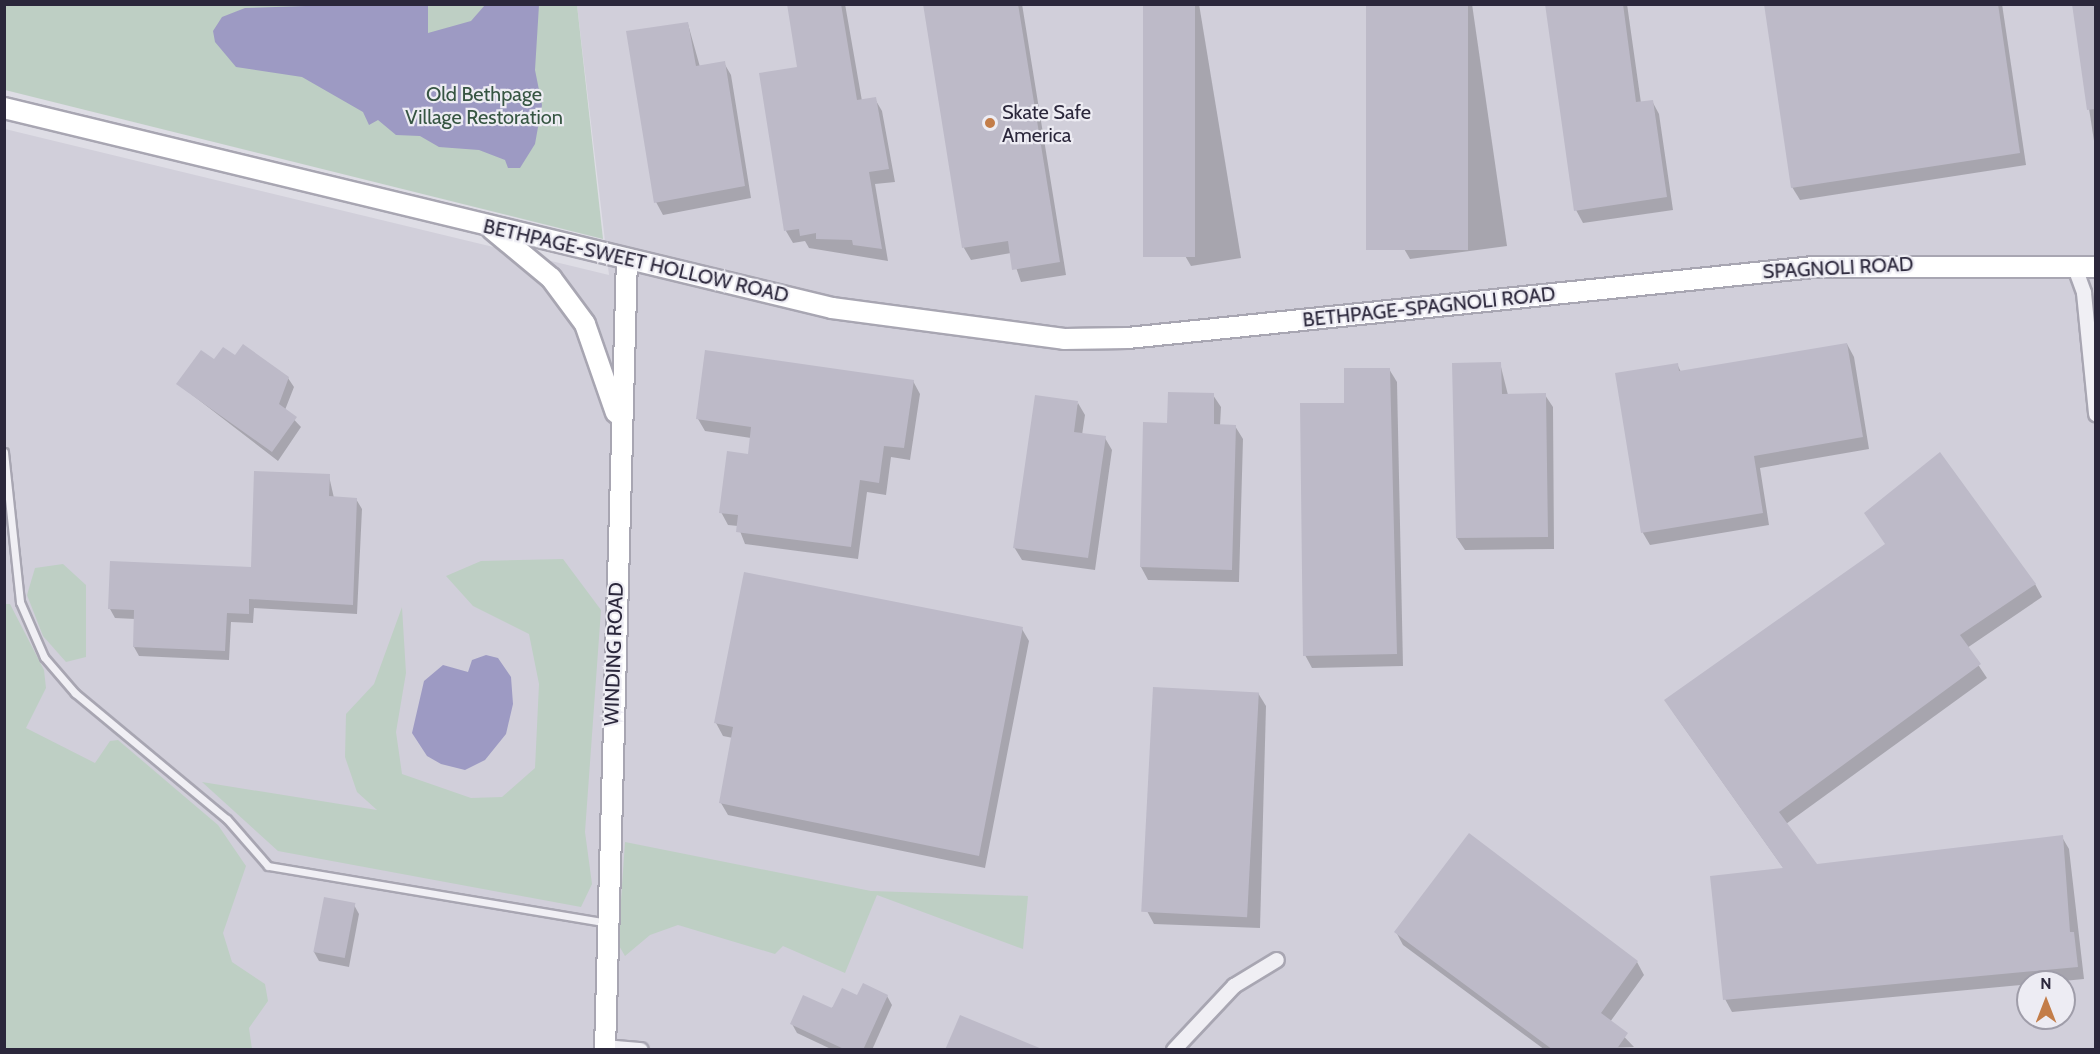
<!DOCTYPE html>
<html>
<head>
<meta charset="utf-8">
<style>
	body { margin:0 }
	#map { position:relative; width:2100px; height:1054px; overflow:hidden; background:#dedde5; font-family:Cabin,sans-serif }
	div>[style] { position:absolute }
	.built>* { inset:0; background:#d1cfda }
	.green>* { inset:0; background:#becfc4 }
	.water>* { inset:0; background:#9d9ac3 }
	.shadow>* { inset:0; background:#0003 }
	.building>* { inset:0; background:#bdbac8; transform-origin:0 0 }
	.roads { filter:drop-shadow(2px 0 #a8a6b2) drop-shadow(-2px 0 #a8a6b2) drop-shadow(0 2px #a8a6b2) drop-shadow(0 -2px #a8a6b2) }
	.lane>* { height:7px; margin:-3.5px; padding:0 3.5px; transform-origin:3.5px; border-radius:3.5px; background:#f0eff4 }
	.street>* { height:14px; margin:-7px; padding:0 7px; transform-origin:7px; border-radius:7px; background:#f0eff4 }
	.secondary>* { height:20px; margin:-10px; padding:0 10px; transform-origin:10px; border-radius:10px; background:#fff }
	.dots>* { width:16px; height:16px; translate:-50% -50%; box-sizing:border-box; border:3px solid #edecf3; border-radius:50% }
	span { translate:-50% -50%; white-space:nowrap; text-align:center; line-height:1.15; -webkit-text-stroke:4.5px #edecf3; paint-order:stroke }
	.park-label { font-size:20px; color:#365542 }
	.poi-label { font-size:20px; color:#2b273b }
	.left { translate:0 -50%; text-align:left }
	.street-label { font-size:20px; color:#2b273b }
	.frame { position:absolute; inset:0; border:6px solid #2b273b; pointer-events:none }
	.north { position:absolute; left:2016px; top:970px; width:60px; height:60px; box-sizing:border-box; background:#edecf3; border:2px solid #9f9da9; border-radius:50%; rotate:0deg; font-size:16px; font-weight:700; line-height:24px; text-align:center; color:#2b273b }
	.north::after { content:''; display:block; margin:auto; width:21px; height:27px; background:#c37d49; clip-path:polygon(50% 0,100% 100%,50% 72%,0 100%) }
</style>
</head>
<body>
<div id="map">
	<div class="built">
		<i style="clip-path:polygon(evenodd,577px 5px,2095px 5px,2095px 1049px,5px 1050px,5px 129px,609px 275px,577px 5px,2028px 982px,2064px 982px,2064px 1018px,2028px 1018px,2028px 982px)"></i>
	</div>
	<div class="green">
		<i style="clip-path:polygon(4px 5px,577px 5px,603px 239px,5px 90px)"></i>
		<i style="clip-path:polygon(563px 559px,601px 610px,585px 832px,592px 884px,581px 907px,278px 851px,202px 782px,377px 810px,357px 792px,345px 757px,346px 714px,374px 684px,402px 607px,406px 673px,396px 732px,402px 774px,471px 798px,502px 797px,535px 768px,539px 684px,529px 634px,473px 606px,446px 576px,481px 561px)"></i>
		<i style="clip-path:polygon(63px 564px,86px 585px,86px 657px,66px 662px,43px 636px,27px 595px,35px 568px)"></i>
		<i style="clip-path:polygon(5px 604px,10px 604px,44px 670px,46px 688px,26px 728px,95px 763px,110px 741px,118px 740px,218px 825px,246px 866px,223px 933px,232px 962px,265px 984px,268px 1001px,249px 1028px,252px 1049px,5px 1049px)"></i>
		<i style="clip-path:polygon(625px 842px,871px 891px,1028px 896px,1023px 949px,877px 895px,845px 973px,783px 946px,775px 954px,678px 925px,650px 935px,625px 956px,618px 944px)"></i>
	</div>
	<div class="water">
		<i style="clip-path:polygon(335px 5px,428px 5px,428px 33px,471px 21px,485px 5px,539px 5px,535px 70px,542px 105px,535px 144px,520px 168px,508px 168px,505px 160px,479px 150px,439px 147px,420px 136px,396px 135px,378px 120px,369px 125px,363px 112px,302px 77px,236px 67px,215px 42px,213px 31px,222px 17px,245px 8px)"></i>
		<i style="clip-path:polygon(486px 655px,498px 658px,511px 677px,513px 704px,506px 734px,485px 760px,465px 770px,441px 764px,427px 756px,412px 733px,424px 681px,443px 665px,468px 672px,472px 660px)"></i>
	</div>
	<div class="shadow">
		<i style="clip-path:polygon(788px 4px,845px 4px,862px 101px,875px 99px,882px 111px,895px 182px,875px 184px,888px 261px,809px 248px,805px 241px,793px 243px,786px 231px,798px 68px)"></i>
		<i style="clip-path:polygon(925px 4px,1022px 4px,1066px 275px,1021px 282px,1011px 253px,971px 260px,964px 248px)"></i>
		<i style="clip-path:polygon(1144px 4px,1199px 4px,1241px 258px,1191px 266px,1184px 254px)"></i>
		<i style="clip-path:polygon(1367px 4px,1472px 4px,1507px 246px,1410px 259px,1403px 247px)"></i>
		<i style="clip-path:polygon(1547px 4px,1627px 4px,1641px 103px,1652px 101px,1659px 114px,1673px 210px,1583px 223px,1576px 210px)"></i>
		<i style="clip-path:polygon(1765px 4px,2002px 4px,2026px 165px,1800px 200px,1792px 187px)"></i>
		<i style="clip-path:polygon(2073px 4px,2096px 4px,2096px 144px,2094px 141px)"></i>
		<i style="clip-path:polygon(688px 24px,700px 67px,724px 63px,731px 75px,751px 198px,663px 215px,656px 202px)"></i>
		<i style="clip-path:polygon(1847px 344px,1854px 357px,1869px 449px,1760px 468px,1769px 525px,1650px 545px,1643px 533px,1616px 375px,1677px 364px,1681px 372px)"></i>
		<i style="clip-path:polygon(235px 357px,288px 378px,294px 387px,285px 410px,301px 427px,278px 461px,178px 384px)"></i>
		<i style="clip-path:polygon(1500px 363px,1508px 395px,1545px 395px,1553px 407px,1554px 549px,1465px 550px,1457px 538px)"></i>
		<i style="clip-path:polygon(1389px 369px,1397px 382px,1403px 666px,1312px 668px,1305px 655px,1345px 404px)"></i>
		<i style="clip-path:polygon(913px 381px,920px 394px,910px 460px,891px 457px,886px 495px,867px 492px,858px 559px,745px 544px,738px 526px,728px 525px,721px 512px,749px 456px,751px 438px,705px 431px,698px 419px)"></i>
		<i style="clip-path:polygon(1213px 395px,1221px 407px,1220px 426px,1235px 426px,1243px 439px,1239px 582px,1148px 580px,1141px 567px,1145px 424px,1168px 424px)"></i>
		<i style="clip-path:polygon(1078px 403px,1085px 415px,1082px 435px,1105px 438px,1112px 450px,1095px 570px,1022px 560px,1014px 547px)"></i>
		<i style="clip-path:polygon(329px 476px,334px 498px,356px 499px,362px 509px,357px 614px,254px 608px,253px 623px,231px 622px,229px 660px,139px 656px,134px 647px,135px 619px,115px 618px,110px 609px,252px 568px)"></i>
		<i style="clip-path:polygon(2035px 584px,2042px 597px,1967px 648px,1987px 678px,1786px 824px,1817px 866px,2062px 837px,2069px 849px,2084px 979px,1732px 1012px,1725px 999px,1784px 869px,1673px 712px)"></i>
		<i style="clip-path:polygon(1022px 629px,1029px 641px,985px 868px,728px 815px,721px 803px,733px 738px,723px 736px,716px 723px)"></i>
		<i style="clip-path:polygon(1258px 693px,1266px 706px,1260px 928px,1154px 924px,1147px 911px)"></i>
		<i style="clip-path:polygon(354px 905px,359px 914px,349px 967px,319px 961px,314px 952px)"></i>
		<i style="clip-path:polygon(1396px 932px,1637px 962px,1644px 975px,1610px 1022px,1634px 1047px,1545px 1050px,1403px 945px)"></i>
		<i style="clip-path:polygon(887px 996px,892px 1005px,872px 1050px,833px 1050px,797px 1033px,792px 1024px,858px 997px)"></i>
	</div>
	<div class="building">
		<i style="clip-path:polygon(787px 4px,841px 4px,857px 100px,876px 97px,889px 169px,869px 172px,882px 249px,853px 245px,852px 240px,816px 239px,816px 233px,800px 236px,799px 229px,784px 231px,759px 73px,797px 67px)"></i>
		<i style="clip-path:polygon(923px 4px,1018px 4px,1060px 262px,1012px 270px,1008px 241px,962px 248px)"></i>
		<i style="left:1143px;top:4px;width:52px;height:253px"></i>
		<i style="left:1366px;top:4px;width:102px;height:246px"></i>
		<i style="clip-path:polygon(1545px 4px,1623px 4px,1636px 102px,1653px 100px,1667px 197px,1574px 211px)"></i>
		<i style="clip-path:polygon(1764px 4px,1998px 4px,2020px 153px,1791px 188px)"></i>
		<i style="clip-path:polygon(2072px 4px,2096px 4px,2096px 109px,2087px 110px)"></i>
		<i style="clip-path:polygon(688px 22px,696px 66px,725px 61px,745px 186px,654px 203px,626px 31px)"></i>
		<i style="clip-path:polygon(1847px 343px,1863px 437px,1754px 456px,1763px 513px,1641px 533px,1615px 373px,1678px 363px,1679px 371px)"></i>
		<i style="clip-path:polygon(243px 344px,289px 377px,279px 404px,297px 417px,272px 452px,176px 384px,201px 350px,214px 359px,223px 347px,235px 355px)"></i>
		<i style="clip-path:polygon(705px 350px,914px 380px,904px 448px,884px 446px,879px 483px,860px 480px,851px 547px,736px 532px,738px 515px,719px 513px,727px 451px,748px 454px,751px 427px,696px 419px)"></i>
		<i style="clip-path:polygon(1501px 362px,1502px 394px,1546px 393px,1548px 537px,1456px 538px,1452px 363px)"></i>
		<i style="clip-path:polygon(1344px 368px,1390px 368px,1397px 654px,1303px 656px,1300px 403px,1344px 403px)"></i>
		<i style="clip-path:polygon(1168px 392px,1214px 393px,1214px 424px,1236px 425px,1232px 570px,1140px 567px,1143px 422px,1167px 423px)"></i>
		<i style="clip-path:polygon(1035px 395px,1078px 401px,1074px 432px,1106px 436px,1088px 558px,1013px 548px)"></i>
		<i style="clip-path:polygon(1940px 452px,2036px 584px,1960px 635px,1981px 664px,1779px 812px,1817px 864px,2063px 835px,2070px 932px,2074px 932px,2078px 967px,1723px 1000px,1710px 876px,1783px 868px,1664px 700px,1885px 544px,1864px 513px)"></i>
		<i style="clip-path:polygon(254px 471px,330px 474px,329px 496px,357px 498px,353px 605px,249px 599px,249px 614px,227px 613px,225px 651px,133px 647px,134px 610px,108px 609px,110px 561px,251px 567px)"></i>
		<i style="clip-path:polygon(744px 572px,1023px 627px,979px 856px,719px 803px,733px 727px,714px 723px)"></i>
		<i style="left:1153px;top:687px;width:106px;height:225px;rotate:3deg"></i>
		<i style="clip-path:polygon(1469px 833px,1638px 961px,1601px 1013px,1628px 1033px,1616px 1050px,1553px 1050px,1394px 932px)"></i>
		<i style="left:324px;top:897px;width:32px;height:56px;rotate:11deg"></i>
		<i style="clip-path:polygon(863px 983px,888px 995px,863px 1050px,846px 1050px,790px 1024px,803px 995px,832px 1008px,842px 988px,857px 995px)"></i>
		<i style="clip-path:polygon(960px 1015px,1042px 1049px,1042px 1050px,945px 1050px)"></i>
	</div>
	<div class="roads">
		<div class="lane">
			<i style="left:4px;top:452px;width:151px;rotate:83.9deg"></i>
			<i style="left:20px;top:602px;width:60px;rotate:66.4deg"></i>
			<i style="left:44px;top:657px;width:48px;rotate:49.3deg"></i>
			<i style="left:75px;top:693px;width:197px;rotate:39.7deg"></i>
			<i style="left:227px;top:819px;width:62px;rotate:48.9deg"></i>
			<i style="left:268px;top:866px;width:344px;rotate:9.5deg"></i>
		</div>
		<div class="street">
			<i style="left:2074px;top:265px;width:30px;rotate:70deg"></i>
			<i style="left:2084px;top:293px;width:122px;rotate:84.3deg"></i>
			<i style="left:605px;top:1047px;width:36px;rotate:5deg"></i>
			<i style="left:1174px;top:1050px;width:88px;rotate:-46.8deg"></i>
			<i style="left:1234px;top:986px;width:50px;rotate:-31.2deg"></i>
		</div>
		<div class="secondary">
			<i style="left:4px;top:108px;width:852px;rotate:13.58deg"></i>
			<i style="left:832px;top:308px;width:234px;rotate:7.6deg"></i>
			<i style="left:1064px;top:339px;width:64px;rotate:-0.9deg"></i>
			<i style="left:1128px;top:338px;width:690px;rotate:-5.91deg"></i>
			<i style="left:1814px;top:267px;width:282px"></i>
			<i style="left:492px;top:229px;width:77px;rotate:39.7deg"></i>
			<i style="left:551px;top:278px;width:57px;rotate:53.5deg"></i>
			<i style="left:585px;top:324px;width:94px;rotate:70.8deg"></i>
			<i style="left:605px;top:1050px;width:791px;rotate:-88.41deg"></i>
		</div>
	</div>
	<div class="dots">
		<i style="left:990px;top:123px;background:#c37d49"></i>
	</div>
	<div class="park-label">
		<span style="left:484px;top:106px">Old Bethpage<br>Village Restoration</span>
	</div>
	<div class="poi-label">
		<span class="left" style="left:1002px;top:124px">Skate Safe<br>America</span>
	</div>
	<div class="street-label">
		<span style="left:636px;top:261px;rotate:13deg">BETHPAGE-SWEET HOLLOW ROAD</span>
		<span style="left:1838px;top:268px;rotate:-3deg">SPAGNOLI ROAD</span>
		<span style="left:1429px;top:307px;rotate:-6deg">BETHPAGE-SPAGNOLI ROAD</span>
		<span style="left:614px;top:654px;rotate:-88deg">WINDING ROAD</span>
	</div>
	<div class="frame"></div>
	<div class="north">N</div>
</div>
</body>
</html>
